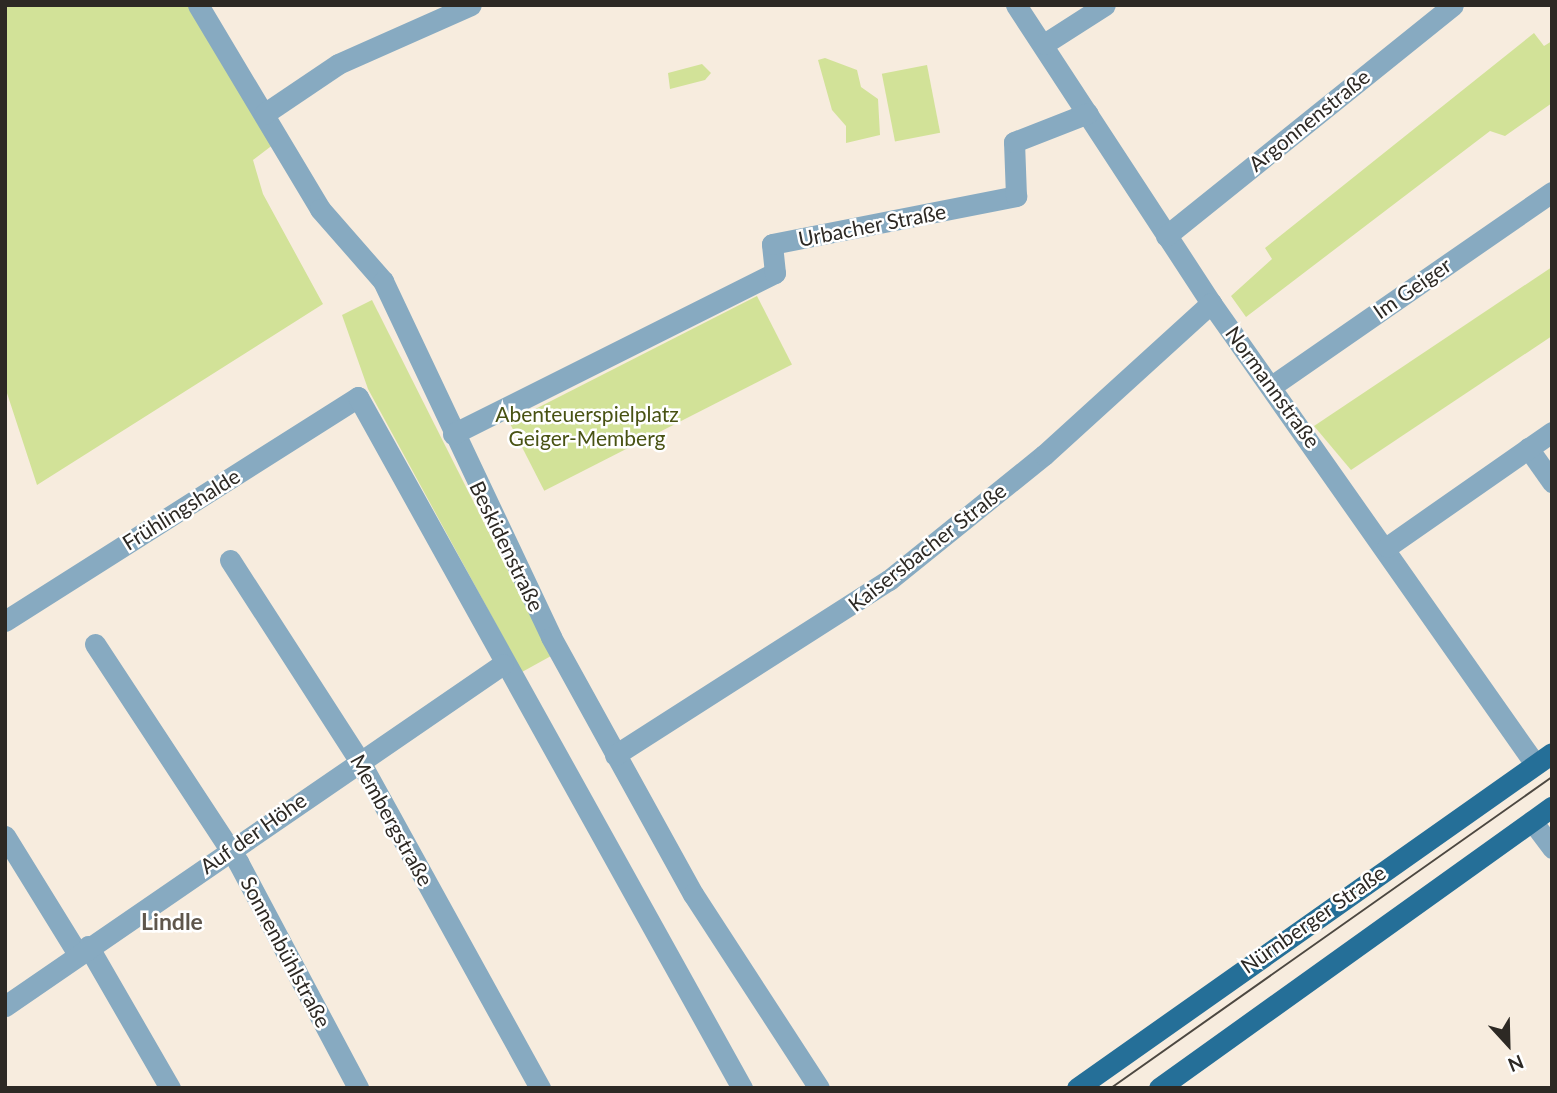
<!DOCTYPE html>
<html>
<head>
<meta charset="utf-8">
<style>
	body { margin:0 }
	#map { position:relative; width:1557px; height:1093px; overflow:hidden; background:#f7ecde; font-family:Lato,sans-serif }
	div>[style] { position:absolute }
	.green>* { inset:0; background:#d2e298; transform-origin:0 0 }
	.minor>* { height:21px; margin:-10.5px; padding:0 10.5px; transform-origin:10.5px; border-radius:10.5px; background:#87aac1 }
	.major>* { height:21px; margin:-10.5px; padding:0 10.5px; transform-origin:10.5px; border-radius:10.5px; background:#256f98 }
	.tram>* { height:2px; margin:-1px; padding:0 1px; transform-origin:1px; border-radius:1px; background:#4d4841 }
	span { translate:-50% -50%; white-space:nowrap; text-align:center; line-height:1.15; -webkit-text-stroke:5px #fff; paint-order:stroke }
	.street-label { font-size:21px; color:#2d2924 }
	.park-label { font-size:21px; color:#485213 }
	.neighbourhood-label { font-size:23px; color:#5f564b; font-weight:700 }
	.frame { position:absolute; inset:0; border:7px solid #2d2924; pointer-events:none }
	.north { position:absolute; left:1473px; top:1009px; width:70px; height:70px; -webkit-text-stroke:5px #fff; paint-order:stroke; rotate:158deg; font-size:19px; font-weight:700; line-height:28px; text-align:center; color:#2d2924 }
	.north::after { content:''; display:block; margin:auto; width:24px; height:32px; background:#2d2924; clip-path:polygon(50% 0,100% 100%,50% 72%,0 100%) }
</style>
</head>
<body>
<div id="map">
	<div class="green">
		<i style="clip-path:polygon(5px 5px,189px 5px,274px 144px,253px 160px,263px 194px,323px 304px,37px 485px,5px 387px)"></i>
		<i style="clip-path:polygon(1534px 33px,1544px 46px,1552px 41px,1552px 103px,1505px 136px,1490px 131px,1246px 317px,1231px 296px,1272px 259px,1265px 248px)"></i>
		<i style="clip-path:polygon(825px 58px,857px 70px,861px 87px,878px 99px,880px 135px,846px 143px,846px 126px,832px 110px,818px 60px)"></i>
		<i style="clip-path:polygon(702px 64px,711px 73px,705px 80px,670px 89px,668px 73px)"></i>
		<i style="left:927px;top:65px;width:69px;height:46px;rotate:79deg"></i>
		<i style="clip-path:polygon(1552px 267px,1552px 336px,1351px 470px,1314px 426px)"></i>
		<i style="left:757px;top:296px;width:77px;height:278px;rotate:63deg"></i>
		<i style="clip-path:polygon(372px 300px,551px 656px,522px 672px,368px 389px,342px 315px)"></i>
	</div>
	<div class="minor">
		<i style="left:198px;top:5px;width:238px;rotate:59.1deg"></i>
		<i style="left:320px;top:209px;width:96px;rotate:48.8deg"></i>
		<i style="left:383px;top:281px;width:394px;rotate:64.7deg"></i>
		<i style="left:551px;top:637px;width:294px;rotate:61.1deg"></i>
		<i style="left:693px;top:894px;width:231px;rotate:57deg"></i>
		<i style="left:1016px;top:5px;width:356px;rotate:56.8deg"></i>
		<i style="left:1211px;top:303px;width:563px;rotate:54.9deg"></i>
		<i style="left:1044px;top:44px;width:72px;rotate:-32.6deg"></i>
		<i style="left:264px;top:114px;width:89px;rotate:-34deg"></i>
		<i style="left:338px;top:64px;width:145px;rotate:-23.9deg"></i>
		<i style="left:1166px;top:236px;width:368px;rotate:-38.8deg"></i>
		<i style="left:1273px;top:385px;width:339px;rotate:-34.7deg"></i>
		<i style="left:453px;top:434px;width:360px;rotate:-26.6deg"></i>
		<i style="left:775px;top:273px;width:29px;rotate:-96deg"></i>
		<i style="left:772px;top:244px;width:249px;rotate:-11.1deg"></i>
		<i style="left:1016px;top:196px;width:54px;rotate:-92.1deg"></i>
		<i style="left:1014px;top:142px;width:79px;rotate:-21.4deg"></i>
		<i style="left:1528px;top:448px;width:42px;rotate:54.8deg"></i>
		<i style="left:1387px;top:547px;width:201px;rotate:-34.9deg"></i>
		<i style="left:230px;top:560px;width:238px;rotate:57.2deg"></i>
		<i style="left:359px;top:760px;width:375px;rotate:61.1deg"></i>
		<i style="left:5px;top:621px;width:418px;rotate:-32.4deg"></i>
		<i style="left:358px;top:397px;width:791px;rotate:60.94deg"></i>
		<i style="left:95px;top:644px;width:261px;rotate:56.7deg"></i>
		<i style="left:238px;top:862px;width:256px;rotate:62deg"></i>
		<i style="left:615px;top:755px;width:325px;rotate:-32.6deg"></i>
		<i style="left:889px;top:580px;width:199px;rotate:-38.9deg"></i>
		<i style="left:1044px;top:455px;width:226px;rotate:-42.3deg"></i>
		<i style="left:1532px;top:821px;width:34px;rotate:53deg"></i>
		<i style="left:5px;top:836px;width:139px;rotate:58.3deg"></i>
		<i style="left:88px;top:946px;width:164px;rotate:60deg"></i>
		<i style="left:5px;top:1006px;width:604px;rotate:-34.48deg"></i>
	</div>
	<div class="major">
		<i style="left:1077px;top:1088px;width:581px;rotate:-35.19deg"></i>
		<i style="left:1159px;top:1088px;width:483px;rotate:-35.6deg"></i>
	</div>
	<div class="tram">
		<i style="left:1111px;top:1088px;width:540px;rotate:-35.19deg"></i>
	</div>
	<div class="street-label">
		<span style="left:1309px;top:120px;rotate:-39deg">Argonnenstraße</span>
		<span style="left:872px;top:225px;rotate:-11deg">Urbacher Straße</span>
		<span style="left:1412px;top:288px;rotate:-35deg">Im Geiger</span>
		<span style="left:1273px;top:387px;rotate:54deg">Normannstraße</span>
		<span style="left:181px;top:509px;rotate:-32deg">Frühlingshalde</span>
		<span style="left:507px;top:546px;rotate:64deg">Beskidenstraße</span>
		<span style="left:927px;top:547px;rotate:-38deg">Kaisersbacher Straße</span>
		<span style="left:392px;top:820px;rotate:61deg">Membergstraße</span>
		<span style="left:253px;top:833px;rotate:-35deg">Auf der Höhe</span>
		<span style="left:1313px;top:919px;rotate:-35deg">Nürnberger Straße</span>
		<span style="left:286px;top:952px;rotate:62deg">Sonnenbühlstraße</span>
	</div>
	<div class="park-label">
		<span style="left:587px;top:426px">Abenteuerspielplatz<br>Geiger-Memberg</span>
	</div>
	<div class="neighbourhood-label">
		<span style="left:172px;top:921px">Lindle</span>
	</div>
	<div class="frame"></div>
	<div class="north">N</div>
</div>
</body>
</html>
